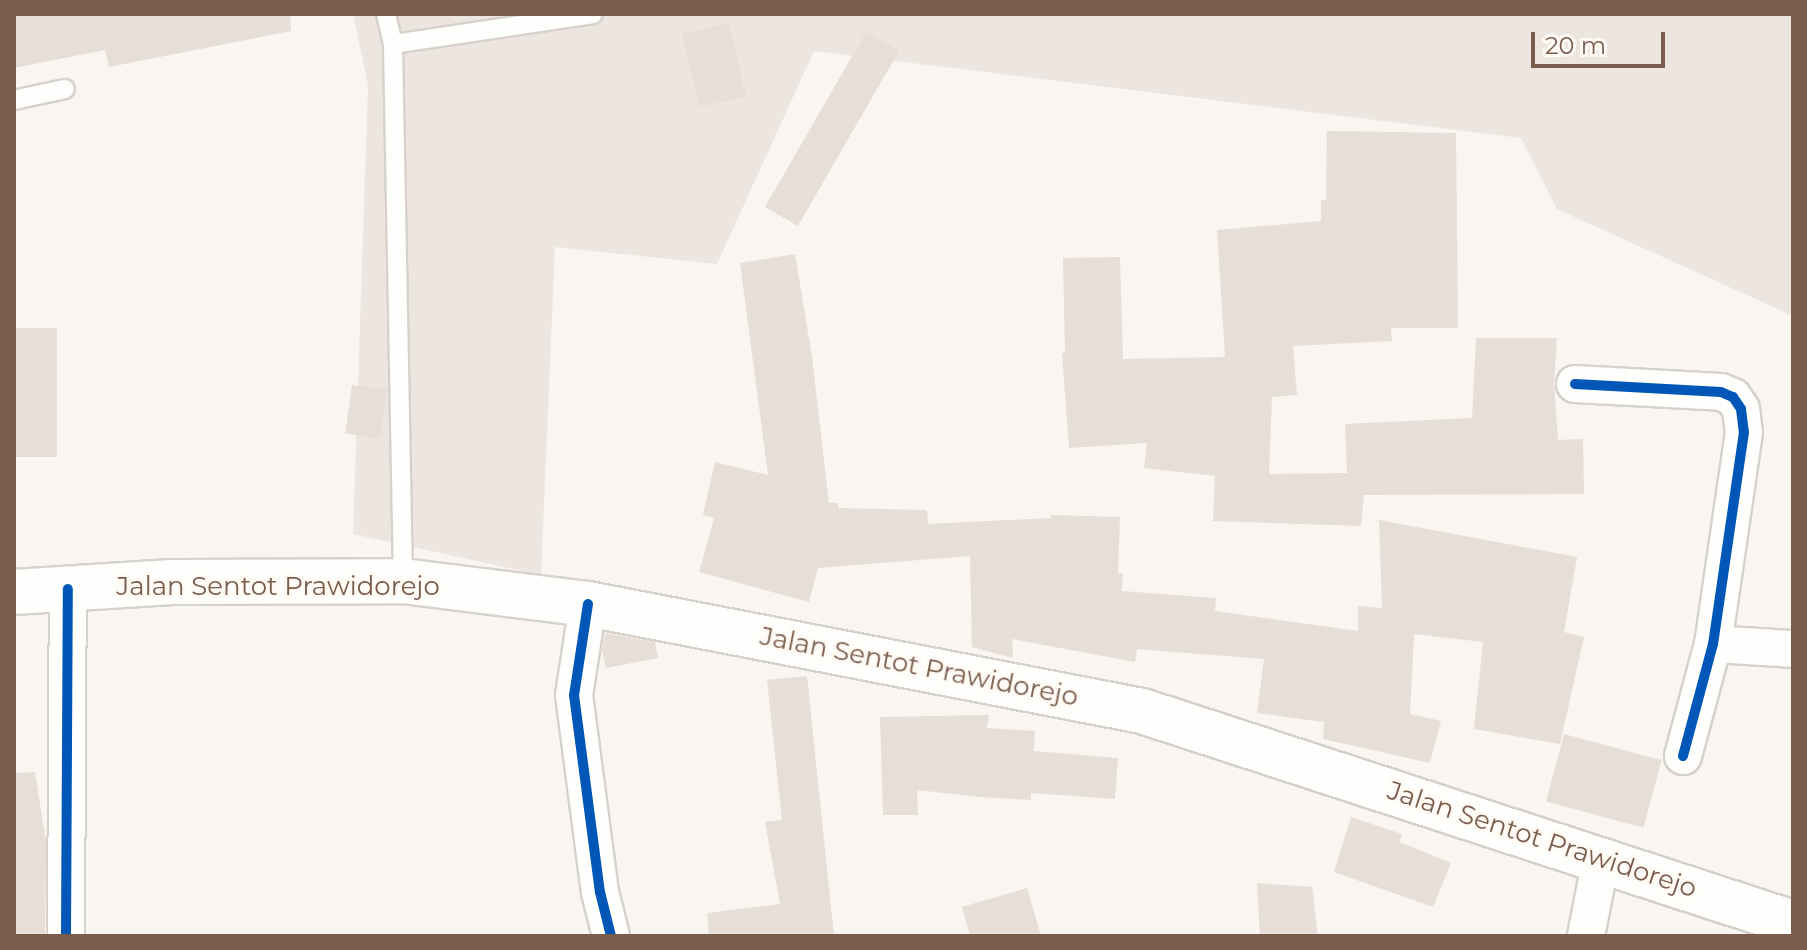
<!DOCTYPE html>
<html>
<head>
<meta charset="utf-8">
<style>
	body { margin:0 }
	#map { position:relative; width:1807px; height:950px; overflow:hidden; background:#f9f5f0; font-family:Montserrat,sans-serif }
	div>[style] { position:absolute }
	.industrial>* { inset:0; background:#ede5e0 }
	.building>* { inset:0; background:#e6ded7; transform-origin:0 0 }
	.roads { filter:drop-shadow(2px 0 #d7d1cb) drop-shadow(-2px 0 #d7d1cb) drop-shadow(0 2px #d7d1cb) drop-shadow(0 -2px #d7d1cb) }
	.service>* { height:18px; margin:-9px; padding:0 9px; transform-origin:9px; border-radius:9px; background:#fefefd }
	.minor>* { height:36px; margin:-18px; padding:0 18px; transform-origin:18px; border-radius:18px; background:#fefefd }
	.secondary>* { height:44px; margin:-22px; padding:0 22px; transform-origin:22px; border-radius:22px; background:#fefefd }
	.cycleway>* { height:10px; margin:-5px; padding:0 5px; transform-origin:5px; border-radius:5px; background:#0057b8 }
	span { translate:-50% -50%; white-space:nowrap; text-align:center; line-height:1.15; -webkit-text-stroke:6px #fffaf3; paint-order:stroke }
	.street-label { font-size:26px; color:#7a5c4d }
	.frame { position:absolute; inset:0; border:16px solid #7a5c4d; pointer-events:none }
	.scale { position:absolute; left:1531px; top:32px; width:134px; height:36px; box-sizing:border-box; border:4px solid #7a5c4d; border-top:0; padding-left:10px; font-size:24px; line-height:28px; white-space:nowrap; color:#7a5c4d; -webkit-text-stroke:6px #fffaf3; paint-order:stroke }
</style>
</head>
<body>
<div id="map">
	<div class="industrial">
		<i style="clip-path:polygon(353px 14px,1793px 14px,1793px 316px,1557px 209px,1521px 138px,814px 51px,717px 264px,555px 247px,541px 575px,353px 534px,368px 85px)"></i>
	</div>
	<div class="building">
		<i style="clip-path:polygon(14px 14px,290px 14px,291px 31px,109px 67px,105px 50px,14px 68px)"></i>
		<i style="left:729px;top:23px;width:75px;height:48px;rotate:77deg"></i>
		<i style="left:866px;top:32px;width:38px;height:202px;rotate:30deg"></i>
		<i style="clip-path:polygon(1327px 131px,1456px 133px,1458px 328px,1391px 328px,1392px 341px,1293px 346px,1297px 395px,1272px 397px,1269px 474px,1347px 473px,1345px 424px,1472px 418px,1476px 338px,1557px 338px,1554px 384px,1558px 440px,1583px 439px,1584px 494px,1364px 495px,1361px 526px,1213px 521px,1215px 476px,1144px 468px,1147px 443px,1069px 448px,1062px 353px,1065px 353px,1063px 258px,1120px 257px,1123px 359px,1225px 357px,1217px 230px,1321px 221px,1321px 200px,1326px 200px)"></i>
		<i style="clip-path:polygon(795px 254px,812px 357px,829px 503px,838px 503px,838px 508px,927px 510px,928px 524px,1051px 518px,1051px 515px,1120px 517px,1118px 573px,1123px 573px,1122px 591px,1216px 598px,1215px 611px,1358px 631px,1358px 606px,1382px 608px,1379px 520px,1577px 557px,1564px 632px,1584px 637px,1560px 744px,1474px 729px,1483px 642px,1414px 634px,1410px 714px,1441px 721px,1430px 763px,1323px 739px,1324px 722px,1257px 713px,1264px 659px,1137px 649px,1135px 662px,1012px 639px,1013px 658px,972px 647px,970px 556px,818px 568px,809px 602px,699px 572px,714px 518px,703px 515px,715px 462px,768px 475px,740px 263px)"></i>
		<i style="left:14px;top:328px;width:43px;height:129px"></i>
		<i style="left:352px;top:385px;width:35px;height:49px;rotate:8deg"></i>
		<i style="clip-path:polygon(605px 633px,655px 642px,658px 658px,606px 668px,602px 650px)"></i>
		<i style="clip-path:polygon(807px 676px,834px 936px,709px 936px,707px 913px,780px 904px,765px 822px,782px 820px,767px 680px)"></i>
		<i style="clip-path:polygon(989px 715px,987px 728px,1035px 731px,1034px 751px,1118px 758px,1115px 799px,1031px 793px,1031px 800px,980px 797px,917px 790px,918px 815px,883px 815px,880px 717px)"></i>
		<i style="left:1564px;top:734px;width:101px;height:70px;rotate:15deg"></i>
		<i style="clip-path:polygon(35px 772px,46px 842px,45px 936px,14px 936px,14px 773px)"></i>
		<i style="clip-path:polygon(1351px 817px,1402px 834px,1400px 842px,1451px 863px,1433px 907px,1334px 872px)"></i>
		<i style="clip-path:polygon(1257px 883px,1312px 887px,1318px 936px,1260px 936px)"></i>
		<i style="clip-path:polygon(1027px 888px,1041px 936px,970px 936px,962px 907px)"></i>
	</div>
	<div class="roads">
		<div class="service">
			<i style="left:386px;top:14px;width:31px;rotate:77deg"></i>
			<i style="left:393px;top:44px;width:537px;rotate:88.93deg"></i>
			<i style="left:393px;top:44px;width:202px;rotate:-8.5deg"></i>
			<i style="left:14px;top:100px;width:52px;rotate:-12.2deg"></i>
		</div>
		<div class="minor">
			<i style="left:1575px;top:384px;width:146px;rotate:3.1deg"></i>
			<i style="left:1721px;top:392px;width:13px;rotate:23deg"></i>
			<i style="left:1733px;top:397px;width:14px;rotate:56deg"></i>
			<i style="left:1741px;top:409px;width:23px;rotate:83deg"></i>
			<i style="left:1744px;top:432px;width:214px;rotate:98.3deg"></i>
			<i style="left:1713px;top:644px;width:116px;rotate:105deg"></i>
			<i style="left:588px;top:604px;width:92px;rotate:98.7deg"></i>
			<i style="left:574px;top:695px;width:199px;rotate:82.5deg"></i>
			<i style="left:600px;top:892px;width:45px;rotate:76deg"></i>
			<i style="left:1713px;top:644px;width:80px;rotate:3.6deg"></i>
			<i style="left:66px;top:936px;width:347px;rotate:-89.7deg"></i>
			<i style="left:1586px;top:936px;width:78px;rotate:-79deg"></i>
		</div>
		<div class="secondary">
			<i style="left:14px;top:592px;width:158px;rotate:-3.6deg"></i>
			<i style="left:172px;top:582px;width:231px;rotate:-0.2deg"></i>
			<i style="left:403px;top:581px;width:186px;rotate:7.1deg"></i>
			<i style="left:588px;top:604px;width:564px;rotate:10.93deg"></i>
			<i style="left:1142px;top:711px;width:685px;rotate:18.04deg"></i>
		</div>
	</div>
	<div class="cycleway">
		<i style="left:1575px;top:384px;width:146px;rotate:3.1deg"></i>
		<i style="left:1721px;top:392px;width:13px;rotate:23deg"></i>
		<i style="left:1733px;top:397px;width:14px;rotate:56deg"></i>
		<i style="left:1741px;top:409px;width:23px;rotate:83deg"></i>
		<i style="left:1744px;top:432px;width:214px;rotate:98.3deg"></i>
		<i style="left:1713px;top:644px;width:116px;rotate:105deg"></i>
		<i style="left:588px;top:604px;width:92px;rotate:98.7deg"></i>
		<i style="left:574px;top:695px;width:199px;rotate:82.5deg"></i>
		<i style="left:600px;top:892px;width:45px;rotate:76deg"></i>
		<i style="left:66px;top:936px;width:347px;rotate:-89.7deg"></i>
	</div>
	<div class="street-label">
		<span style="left:278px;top:587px">Jalan Sentot Prawidorejo</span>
		<span style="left:919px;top:667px;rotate:11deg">Jalan Sentot Prawidorejo</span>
		<span style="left:1542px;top:840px;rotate:18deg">Jalan Sentot Prawidorejo</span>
	</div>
	<div class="frame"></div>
	<div class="scale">20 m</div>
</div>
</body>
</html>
